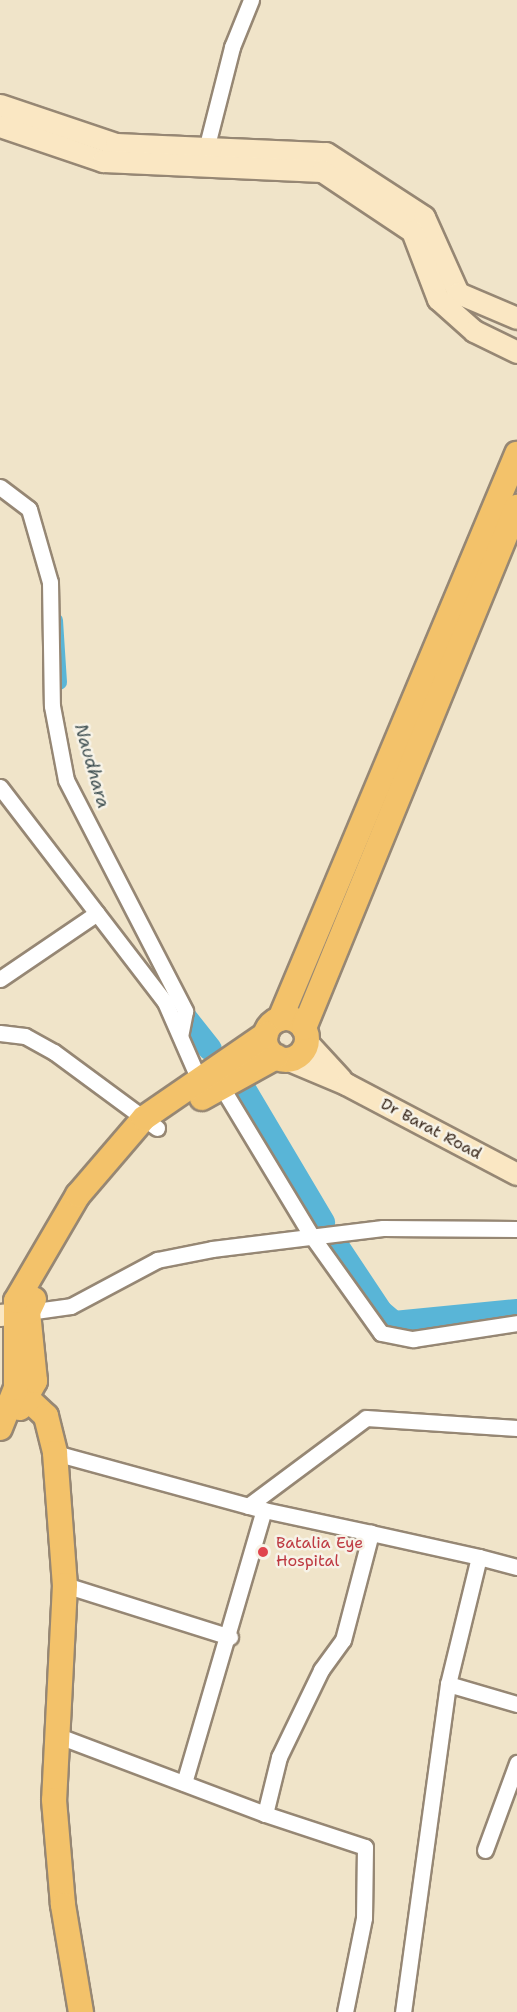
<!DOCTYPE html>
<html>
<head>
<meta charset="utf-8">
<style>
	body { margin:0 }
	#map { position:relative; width:517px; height:2012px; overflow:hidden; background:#f0e4c9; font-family:"Shantell Sans",sans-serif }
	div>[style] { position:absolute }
	.canal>* { height:15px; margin:-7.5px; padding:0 7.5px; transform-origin:7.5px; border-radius:7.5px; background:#59b5d7 }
	.river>* { height:24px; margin:-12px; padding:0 12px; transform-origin:12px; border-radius:12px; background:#59b5d7 }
	.roads { filter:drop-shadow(2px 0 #968774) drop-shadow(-2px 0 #968774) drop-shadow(0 2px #968774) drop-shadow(0 -2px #968774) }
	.street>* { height:15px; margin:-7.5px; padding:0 7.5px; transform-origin:7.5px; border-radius:7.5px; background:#fff }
	.secondary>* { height:21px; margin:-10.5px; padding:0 10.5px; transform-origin:10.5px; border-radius:10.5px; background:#fae7c3 }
	.primary>* { height:24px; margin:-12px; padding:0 12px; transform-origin:12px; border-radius:12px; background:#f3c26a }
	.primary>.ring { margin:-12px; padding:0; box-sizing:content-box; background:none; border:24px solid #f3c26a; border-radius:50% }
	.dots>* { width:16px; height:16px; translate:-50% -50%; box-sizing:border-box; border:3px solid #f7f3e8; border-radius:50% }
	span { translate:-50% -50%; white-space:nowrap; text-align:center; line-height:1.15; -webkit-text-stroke:5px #f7f3e8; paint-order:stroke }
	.street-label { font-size:16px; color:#3b2a1e }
	.health-label { font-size:16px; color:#be3a42 }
	.left { translate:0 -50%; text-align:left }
	.water-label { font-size:18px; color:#445456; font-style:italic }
</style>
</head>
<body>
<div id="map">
	<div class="canal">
		<i style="left:55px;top:620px;width:62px;rotate:86.3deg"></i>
	</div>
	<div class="river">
		<i style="left:183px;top:1015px;width:43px;rotate:51.5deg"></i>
		<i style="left:244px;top:1089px;width:155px;rotate:59.3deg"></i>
		<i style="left:335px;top:1243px;width:83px;rotate:56.3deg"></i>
		<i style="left:381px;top:1312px;width:17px;rotate:40deg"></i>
		<i style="left:394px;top:1323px;width:124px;rotate:-5.6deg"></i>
	</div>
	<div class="roads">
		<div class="street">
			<i style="left:204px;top:157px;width:114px;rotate:-75.7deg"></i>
			<i style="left:232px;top:47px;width:51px;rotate:-68deg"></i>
			<i style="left:0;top:487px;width:36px;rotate:37deg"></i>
			<i style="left:29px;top:509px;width:76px;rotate:74deg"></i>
			<i style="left:50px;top:582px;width:124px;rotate:89.1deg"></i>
			<i style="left:52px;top:706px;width:75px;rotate:79.3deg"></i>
			<i style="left:66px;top:780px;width:260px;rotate:62.7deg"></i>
			<i style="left:185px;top:1011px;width:25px;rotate:101deg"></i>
			<i style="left:0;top:787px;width:271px;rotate:52.5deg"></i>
			<i style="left:165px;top:1002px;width:87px;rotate:66.4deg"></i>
			<i style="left:0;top:979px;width:117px;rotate:-34.2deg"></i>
			<i style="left:0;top:1033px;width:25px;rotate:7deg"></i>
			<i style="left:25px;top:1036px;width:33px;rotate:29deg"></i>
			<i style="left:54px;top:1052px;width:128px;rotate:36.4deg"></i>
			<i style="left:221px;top:1086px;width:174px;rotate:58.9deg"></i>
			<i style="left:311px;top:1235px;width:120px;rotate:54.5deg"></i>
			<i style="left:381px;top:1333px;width:33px;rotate:11deg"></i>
			<i style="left:413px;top:1339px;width:105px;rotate:-8.7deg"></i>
			<i style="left:28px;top:1312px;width:43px;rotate:-7.9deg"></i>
			<i style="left:71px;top:1306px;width:98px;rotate:-28.1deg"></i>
			<i style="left:157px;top:1260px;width:56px;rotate:-11.3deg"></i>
			<i style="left:212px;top:1249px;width:172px;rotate:-7deg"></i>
			<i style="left:383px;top:1228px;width:134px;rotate:0.4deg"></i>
			<i style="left:55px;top:1453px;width:217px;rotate:15.3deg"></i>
			<i style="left:264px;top:1510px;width:109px;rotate:12.1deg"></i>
			<i style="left:248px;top:1506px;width:147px;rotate:-36.7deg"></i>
			<i style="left:366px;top:1418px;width:151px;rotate:3.8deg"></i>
			<i style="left:479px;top:1557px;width:39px;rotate:15deg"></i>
			<i style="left:65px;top:1585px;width:173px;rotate:17.5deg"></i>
			<i style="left:448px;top:1684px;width:72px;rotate:16.2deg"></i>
			<i style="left:56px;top:1735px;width:223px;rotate:20.7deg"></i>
			<i style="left:265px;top:1814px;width:59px;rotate:-76.2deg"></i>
			<i style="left:279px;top:1757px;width:97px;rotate:-64.2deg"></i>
			<i style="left:321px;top:1670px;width:37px;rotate:-54deg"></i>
			<i style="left:343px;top:1640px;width:111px;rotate:-75.3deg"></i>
			<i style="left:371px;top:1533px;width:111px;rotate:12.5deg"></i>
			<i style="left:479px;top:1557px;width:131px;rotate:103.7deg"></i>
			<i style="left:448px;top:1684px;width:331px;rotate:97.8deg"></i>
			<i style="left:184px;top:1783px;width:284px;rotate:-73.7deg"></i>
			<i style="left:265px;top:1814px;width:105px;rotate:18.3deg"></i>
			<i style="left:365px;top:1847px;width:71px;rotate:90.8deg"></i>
			<i style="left:364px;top:1918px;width:96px;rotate:101.4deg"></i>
			<i style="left:485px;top:1850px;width:93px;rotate:-69.8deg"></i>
		</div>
		<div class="secondary">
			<i style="left:0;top:105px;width:122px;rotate:18.6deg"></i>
			<i style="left:116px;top:144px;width:210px;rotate:2.5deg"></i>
			<i style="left:326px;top:153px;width:117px;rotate:33.1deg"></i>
			<i style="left:424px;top:217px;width:83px;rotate:65.9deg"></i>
			<i style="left:458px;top:293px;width:64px;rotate:23deg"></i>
			<i style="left:0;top:126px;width:109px;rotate:18.8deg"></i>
			<i style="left:103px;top:161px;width:219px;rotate:2.6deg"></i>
			<i style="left:322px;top:171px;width:108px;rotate:33.7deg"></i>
			<i style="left:412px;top:231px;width:73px;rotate:69.1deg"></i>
			<i style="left:438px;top:299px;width:48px;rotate:41.6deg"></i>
			<i style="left:474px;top:331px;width:48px;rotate:26deg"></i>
			<i style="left:307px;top:1042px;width:50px;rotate:47.4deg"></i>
			<i style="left:289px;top:1060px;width:62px;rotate:22.8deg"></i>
			<i style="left:346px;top:1084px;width:193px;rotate:27.8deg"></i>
			<i style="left:0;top:1315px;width:28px;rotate:-6deg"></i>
		</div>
		<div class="primary">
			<i class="ring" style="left:265px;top:1018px;width:18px;height:18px"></i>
			<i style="left:280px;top:1019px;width:613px;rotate:-67.24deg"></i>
			<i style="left:304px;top:1028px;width:563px;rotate:-67.76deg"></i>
			<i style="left:202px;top:1098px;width:85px;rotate:-29deg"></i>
			<i style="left:16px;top:1388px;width:41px;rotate:43deg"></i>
			<i style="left:46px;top:1416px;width:38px;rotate:76deg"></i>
			<i style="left:55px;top:1453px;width:132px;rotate:85.7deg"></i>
			<i style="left:65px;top:1585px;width:215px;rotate:92.9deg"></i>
			<i style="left:54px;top:1800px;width:105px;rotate:85.1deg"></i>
			<i style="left:63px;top:1905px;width:109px;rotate:80.5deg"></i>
			<i style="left:20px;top:1408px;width:31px;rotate:-61deg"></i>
			<i style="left:35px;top:1381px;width:69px;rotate:-95.8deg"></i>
			<i style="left:28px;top:1312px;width:14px;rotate:-65deg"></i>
			<i style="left:0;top:1428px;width:43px;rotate:-68.2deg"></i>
			<i style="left:16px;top:1388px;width:87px;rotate:-90deg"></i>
			<i style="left:16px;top:1301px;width:123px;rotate:-59.7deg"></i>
			<i style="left:78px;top:1195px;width:101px;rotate:-49.4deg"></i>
			<i style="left:144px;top:1118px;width:148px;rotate:-34.5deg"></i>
		</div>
	</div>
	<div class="dots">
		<i style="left:263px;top:1552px;background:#e0444e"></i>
	</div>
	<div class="street-label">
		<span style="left:431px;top:1129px;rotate:28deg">Dr Barat Road</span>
	</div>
	<div class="health-label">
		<span class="left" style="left:276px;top:1552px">Batalia Eye<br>Hospital</span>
	</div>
	<div class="water-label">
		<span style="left:92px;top:766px;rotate:74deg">Naudhara</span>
	</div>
</div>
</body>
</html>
